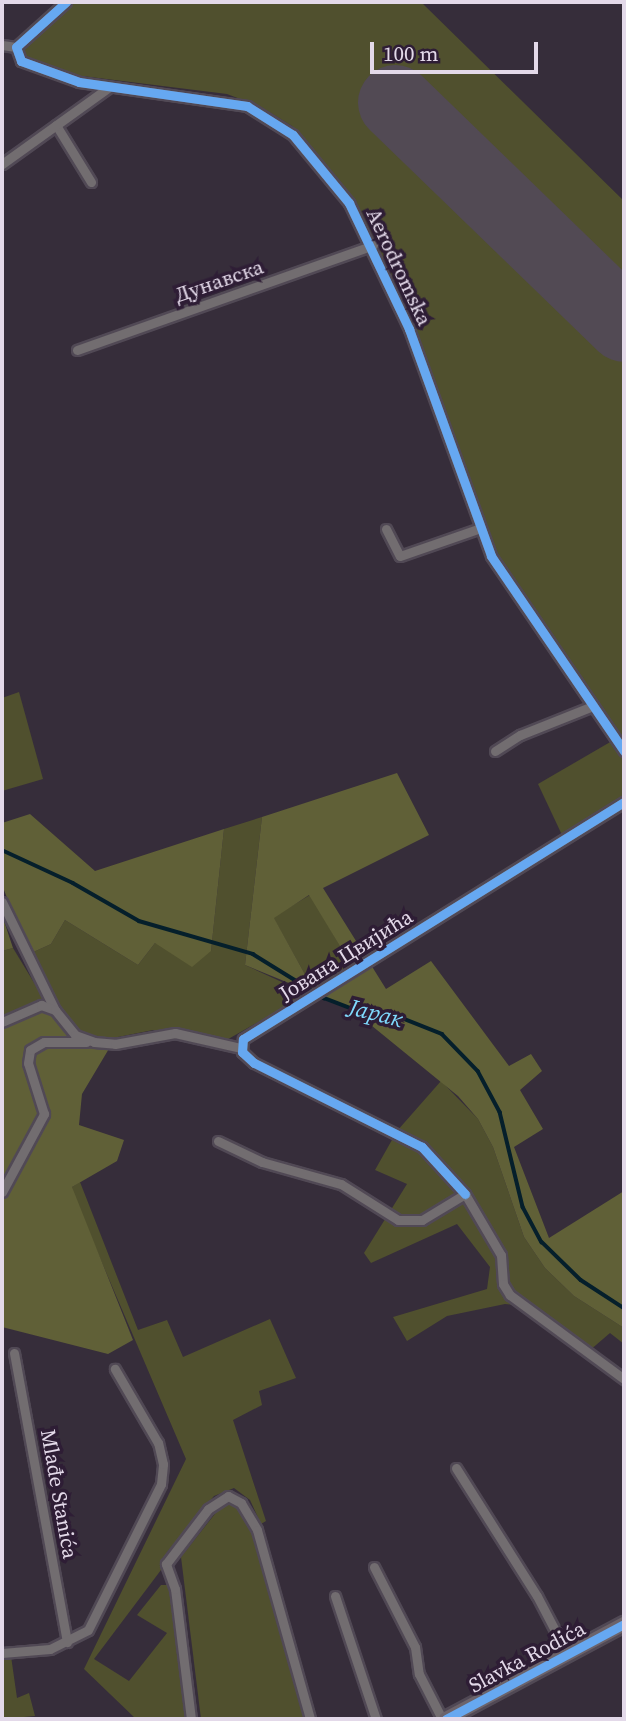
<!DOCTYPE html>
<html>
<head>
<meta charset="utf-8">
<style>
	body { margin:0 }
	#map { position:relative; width:626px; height:1721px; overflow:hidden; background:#362d3a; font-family:"Source Serif 4",serif }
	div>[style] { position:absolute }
	.green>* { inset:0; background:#50502e }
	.forest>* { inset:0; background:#606037 }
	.stream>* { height:3.5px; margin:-1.75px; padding:0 1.75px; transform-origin:1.75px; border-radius:1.75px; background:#051f2b }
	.runway>* { height:75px; margin:-37.5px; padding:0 37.5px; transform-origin:37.5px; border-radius:37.5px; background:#524a54 }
	.roads { filter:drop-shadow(2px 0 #514955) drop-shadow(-2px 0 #514955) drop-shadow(0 2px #514955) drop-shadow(0 -2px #514955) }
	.street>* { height:9px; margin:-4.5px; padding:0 4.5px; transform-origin:4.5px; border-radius:4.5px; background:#726d70 }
	.primary>* { height:14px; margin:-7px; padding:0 7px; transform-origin:7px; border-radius:7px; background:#6c636a }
	.cycleway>* { height:9px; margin:-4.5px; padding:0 4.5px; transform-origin:4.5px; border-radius:4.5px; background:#66a8f1 }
	span { translate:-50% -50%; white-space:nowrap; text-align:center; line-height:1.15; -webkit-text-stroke:7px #2e1d35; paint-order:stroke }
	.street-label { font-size:21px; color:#e3d9e9 }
	.water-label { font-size:23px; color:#7fdafe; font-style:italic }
	.frame { position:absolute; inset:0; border:4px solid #e3d9e9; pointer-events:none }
	.scale { position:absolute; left:370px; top:42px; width:168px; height:32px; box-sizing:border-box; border:4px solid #e3d9e9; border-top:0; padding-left:9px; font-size:21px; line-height:24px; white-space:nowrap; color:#e3d9e9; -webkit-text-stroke:5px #2e1d35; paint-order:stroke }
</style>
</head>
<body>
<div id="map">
	<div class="green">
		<i style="clip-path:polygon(74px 2px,421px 2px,624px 201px,624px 745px,487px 540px,410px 320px,371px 233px,335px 175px,292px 126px,261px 107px,227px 94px,58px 73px,23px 56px,26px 43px)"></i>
		<i style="clip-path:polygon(19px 692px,43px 779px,2px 791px,2px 698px)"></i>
		<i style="clip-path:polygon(612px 741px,624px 759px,624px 798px,562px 835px,538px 784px)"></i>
		<i style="clip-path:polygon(262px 817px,245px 965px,308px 994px,223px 1042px,153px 1030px,98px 1041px,73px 1029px,29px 954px,51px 944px,65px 920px,138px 965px,155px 943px,211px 951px,224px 829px)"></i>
		<i style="clip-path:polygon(310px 895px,355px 971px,326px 996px,313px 989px,273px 917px)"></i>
		<i style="clip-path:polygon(13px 948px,50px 1009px,2px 1029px,2px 951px)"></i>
		<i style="clip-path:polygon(441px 1081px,478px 1119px,493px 1147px,524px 1237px,545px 1268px,574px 1296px,624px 1328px,624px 1344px,610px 1333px,589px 1351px,522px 1306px,505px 1304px,447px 1316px,407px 1341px,393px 1317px,487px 1289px,490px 1267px,457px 1224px,371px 1263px,364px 1253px,407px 1184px,375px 1170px,397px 1131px)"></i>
		<i style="clip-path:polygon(80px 1182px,138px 1330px,167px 1320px,183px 1357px,270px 1319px,296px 1378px,259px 1391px,262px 1405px,233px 1420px,266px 1521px,261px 1524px,250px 1500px,234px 1488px,214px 1496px,167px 1552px,164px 1566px,94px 1659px,129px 1681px,167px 1633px,137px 1615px,161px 1585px,169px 1585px,189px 1719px,136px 1719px,84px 1669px,186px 1459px,73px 1195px,72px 1187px)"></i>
		<i style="clip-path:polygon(225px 1501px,236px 1501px,246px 1510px,308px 1719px,201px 1719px,181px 1557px)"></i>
		<i style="clip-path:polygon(11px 1656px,17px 1698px,29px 1693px,35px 1716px,2px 1719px,2px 1657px)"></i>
	</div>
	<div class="forest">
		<i style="clip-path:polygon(evenodd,397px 773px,429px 835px,323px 888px,386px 989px,431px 961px,509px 1066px,531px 1054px,542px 1071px,520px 1090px,543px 1129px,514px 1147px,549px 1238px,624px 1191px,624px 1328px,574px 1296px,545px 1268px,524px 1237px,493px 1147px,478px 1119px,458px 1096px,350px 1008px,245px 965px,262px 817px,397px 773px,309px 895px,355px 971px,327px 996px,313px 989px,274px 918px,309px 895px)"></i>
		<i style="clip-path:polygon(30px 814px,95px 871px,224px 829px,211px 951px,192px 967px,155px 943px,138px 965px,65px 920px,51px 944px,29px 954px,2px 885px,2px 823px)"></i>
		<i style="clip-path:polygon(2px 915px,13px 948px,2px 951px)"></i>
		<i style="clip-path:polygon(50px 1009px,65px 1029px,110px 1047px,82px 1094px,79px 1125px,124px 1140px,117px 1161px,72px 1187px,133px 1340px,108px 1354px,2px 1327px,2px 1029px)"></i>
	</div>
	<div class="stream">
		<i style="left:2px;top:850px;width:78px;rotate:24.9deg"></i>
		<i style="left:73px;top:883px;width:76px;rotate:29.9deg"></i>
		<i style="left:139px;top:921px;width:119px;rotate:16.1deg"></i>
		<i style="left:253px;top:954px;width:84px;rotate:31.8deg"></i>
		<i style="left:324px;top:998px;width:33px;rotate:21deg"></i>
		<i style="left:355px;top:1010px;width:37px;rotate:6deg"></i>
		<i style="left:392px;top:1014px;width:54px;rotate:21.8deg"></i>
		<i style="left:442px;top:1034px;width:52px;rotate:45.8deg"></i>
		<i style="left:478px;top:1071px;width:47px;rotate:61.8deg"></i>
		<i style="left:500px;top:1112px;width:98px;rotate:76.4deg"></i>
		<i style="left:523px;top:1207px;width:40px;rotate:62deg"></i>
		<i style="left:542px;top:1242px;width:54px;rotate:44.3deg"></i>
		<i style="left:581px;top:1280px;width:51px;rotate:33.1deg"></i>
	</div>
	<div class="runway">
		<i style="left:395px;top:102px;width:319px;rotate:44.1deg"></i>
	</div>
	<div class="roads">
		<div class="street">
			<i style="left:66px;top:2px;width:67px;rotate:138deg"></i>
			<i style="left:16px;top:47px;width:15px;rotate:70deg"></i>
			<i style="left:21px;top:61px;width:62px;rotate:19.9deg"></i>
			<i style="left:79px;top:82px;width:170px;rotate:8.1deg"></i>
			<i style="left:247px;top:106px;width:54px;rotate:32.2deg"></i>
			<i style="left:293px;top:135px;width:88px;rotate:50.5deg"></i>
			<i style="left:349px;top:203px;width:140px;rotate:64.5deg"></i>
			<i style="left:409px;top:329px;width:241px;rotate:70.1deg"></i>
			<i style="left:491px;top:556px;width:236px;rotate:55.7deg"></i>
			<i style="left:2px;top:45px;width:14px;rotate:8deg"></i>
			<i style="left:56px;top:125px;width:67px;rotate:58.4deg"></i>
			<i style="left:2px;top:164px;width:132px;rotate:-35.7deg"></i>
			<i style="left:77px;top:350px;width:314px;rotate:-19.5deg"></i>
			<i style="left:386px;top:529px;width:30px;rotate:63deg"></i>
			<i style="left:400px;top:556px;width:83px;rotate:-19.1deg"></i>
			<i style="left:495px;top:751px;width:30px;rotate:-33deg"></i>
			<i style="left:520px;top:735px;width:79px;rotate:-21.7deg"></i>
			<i style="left:2px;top:902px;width:120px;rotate:63.9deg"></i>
			<i style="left:2px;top:1022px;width:43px;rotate:-23.6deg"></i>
			<i style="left:41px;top:1005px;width:15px;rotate:20deg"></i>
			<i style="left:55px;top:1010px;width:32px;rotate:51deg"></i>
			<i style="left:75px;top:1035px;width:20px;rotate:20deg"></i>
			<i style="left:94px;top:1042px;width:21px;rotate:5deg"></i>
			<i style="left:115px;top:1044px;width:61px;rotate:-10.4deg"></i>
			<i style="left:175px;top:1033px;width:68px;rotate:12.8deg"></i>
			<i style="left:218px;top:1141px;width:49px;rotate:25.5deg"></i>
			<i style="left:262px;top:1162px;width:82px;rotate:15.6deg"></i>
			<i style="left:341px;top:1184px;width:67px;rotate:32.3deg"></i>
			<i style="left:398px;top:1220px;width:24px"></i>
			<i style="left:422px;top:1220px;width:50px;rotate:-31.2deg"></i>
			<i style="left:465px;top:1194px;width:71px;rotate:59.5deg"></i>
			<i style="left:501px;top:1255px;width:29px;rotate:86deg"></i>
			<i style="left:503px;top:1284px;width:13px;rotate:58deg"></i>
			<i style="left:510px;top:1295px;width:142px;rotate:36.4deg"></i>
			<i style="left:2px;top:1192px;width:89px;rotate:-61.7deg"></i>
			<i style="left:44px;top:1114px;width:53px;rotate:-107.4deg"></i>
			<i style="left:28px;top:1063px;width:13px;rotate:-81deg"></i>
			<i style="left:30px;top:1050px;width:16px;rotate:-30deg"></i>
			<i style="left:44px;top:1042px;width:42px"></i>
			<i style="left:465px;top:1194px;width:64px;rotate:-132.5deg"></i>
			<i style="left:422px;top:1147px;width:188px;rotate:-153.4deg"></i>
			<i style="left:254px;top:1063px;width:16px;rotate:-137deg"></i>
			<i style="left:242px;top:1052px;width:13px;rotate:-86deg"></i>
			<i style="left:243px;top:1039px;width:449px;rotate:-31.9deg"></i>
			<i style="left:14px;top:1353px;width:294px;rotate:79.6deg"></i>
			<i style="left:456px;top:1468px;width:151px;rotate:57.7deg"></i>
			<i style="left:537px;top:1596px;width:67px;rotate:62.3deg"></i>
			<i style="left:374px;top:1567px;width:90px;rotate:62.9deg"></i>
			<i style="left:415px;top:1647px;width:27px;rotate:82deg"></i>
			<i style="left:419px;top:1674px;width:51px;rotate:62.9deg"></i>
			<i style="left:335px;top:1596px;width:130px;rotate:71.6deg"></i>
			<i style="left:2px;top:1653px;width:48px;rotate:-4.8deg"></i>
			<i style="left:50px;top:1649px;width:42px;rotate:-26.6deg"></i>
			<i style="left:88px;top:1630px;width:163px;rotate:-63.4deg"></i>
			<i style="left:161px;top:1484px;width:20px;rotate:-84deg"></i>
			<i style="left:163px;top:1464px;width:22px;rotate:-103deg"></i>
			<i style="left:158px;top:1443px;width:86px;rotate:-120.2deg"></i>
			<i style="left:191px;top:1719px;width:131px;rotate:-97deg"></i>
			<i style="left:175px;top:1589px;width:27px;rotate:-110deg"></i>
			<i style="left:166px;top:1564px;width:69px;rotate:-52.6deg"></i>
			<i style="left:208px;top:1509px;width:24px;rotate:-33deg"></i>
			<i style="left:228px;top:1496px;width:15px;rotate:28deg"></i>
			<i style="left:241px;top:1503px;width:31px;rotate:59deg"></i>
			<i style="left:257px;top:1530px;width:196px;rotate:74.3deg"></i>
		</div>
		<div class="primary">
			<i style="left:446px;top:1719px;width:202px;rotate:-28.1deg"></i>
		</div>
	</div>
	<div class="cycleway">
		<i style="left:66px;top:2px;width:67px;rotate:138deg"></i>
		<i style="left:16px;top:47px;width:15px;rotate:70deg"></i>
		<i style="left:21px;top:61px;width:62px;rotate:19.9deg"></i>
		<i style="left:79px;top:82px;width:170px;rotate:8.1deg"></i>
		<i style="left:247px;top:106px;width:54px;rotate:32.2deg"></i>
		<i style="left:293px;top:135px;width:88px;rotate:50.5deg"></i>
		<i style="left:349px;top:203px;width:140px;rotate:64.5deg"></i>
		<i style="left:409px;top:329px;width:241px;rotate:70.1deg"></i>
		<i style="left:491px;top:556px;width:236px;rotate:55.7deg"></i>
		<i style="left:465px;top:1194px;width:64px;rotate:-132.5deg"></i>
		<i style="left:422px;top:1147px;width:188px;rotate:-153.4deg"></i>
		<i style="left:254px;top:1063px;width:16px;rotate:-137deg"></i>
		<i style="left:242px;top:1052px;width:13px;rotate:-86deg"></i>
		<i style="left:243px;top:1039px;width:449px;rotate:-31.9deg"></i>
		<i style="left:446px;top:1719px;width:202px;rotate:-28.1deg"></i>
	</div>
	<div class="street-label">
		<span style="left:399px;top:267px;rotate:65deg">Aerodromska</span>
		<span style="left:219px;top:281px;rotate:-19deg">Дунавска</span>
		<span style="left:346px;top:955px;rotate:-32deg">Јована Цвијића</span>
		<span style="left:59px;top:1494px;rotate:80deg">Mlađe Stanića</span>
		<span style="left:527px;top:1657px;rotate:-28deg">Slavka Rodića</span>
	</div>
	<div class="water-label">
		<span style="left:376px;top:1013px;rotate:14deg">Јарак</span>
	</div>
	<div class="frame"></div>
	<div class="scale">100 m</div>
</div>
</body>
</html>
